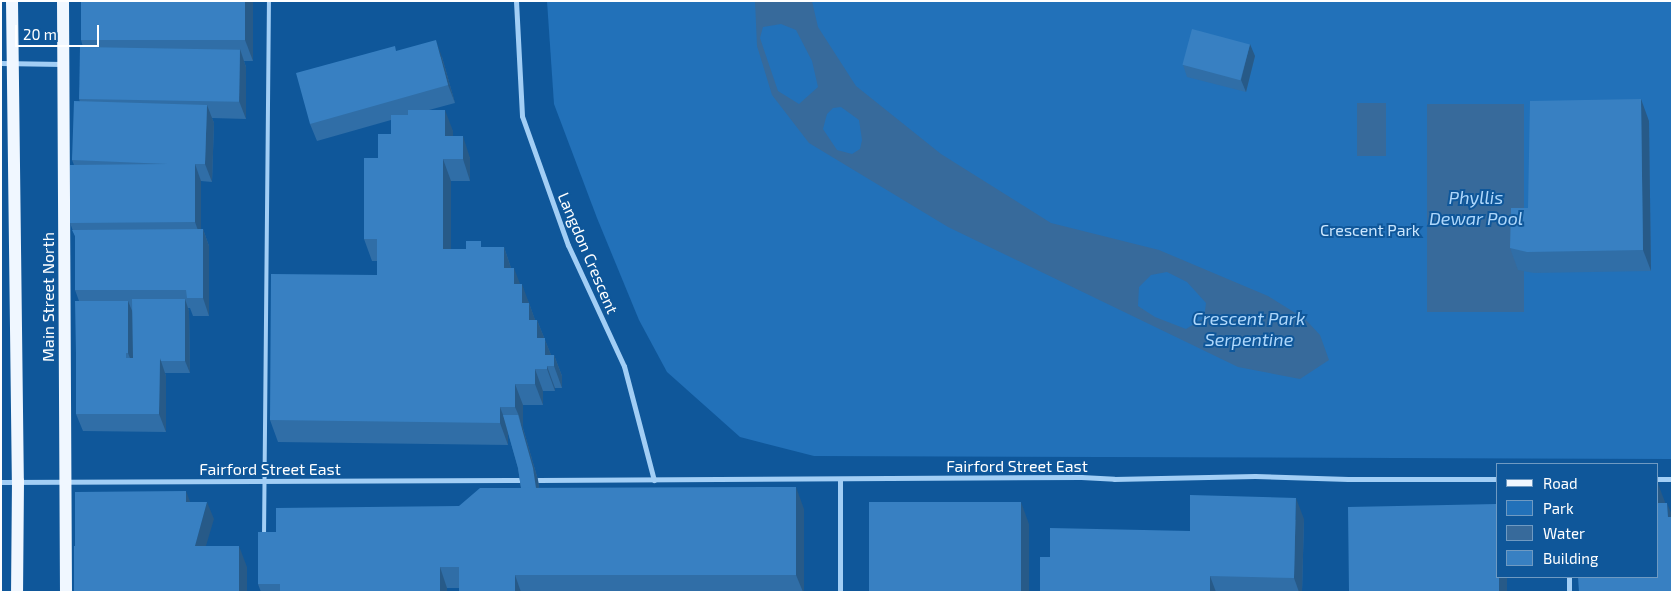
<!DOCTYPE html>
<html>
<head>
<meta charset="utf-8">
<style>
	body { margin:0 }
	#map { position:relative; width:1673px; height:593px; overflow:hidden; background:#0f579a; font-family:"Exo 2",sans-serif }
	div>[style] { position:absolute }
	.green>* { inset:0; background:#2271b9 }
	.water>* { inset:0; background:#376a9b; transform-origin:0 0 }
	.service>* { height:4px; margin:-2px; padding:0 2px; transform-origin:2px; border-radius:2px; background:#a2cef5 }
	.minor>* { height:5px; margin:-2.5px; padding:0 2.5px; transform-origin:2.5px; border-radius:2.5px; background:#a2cef5 }
	.primary>* { height:12px; margin:-6px; padding:0 6px; transform-origin:6px; border-radius:6px; background:#f0f7ff }
	.wall>* { inset:0; background:#306ea7 }
	.shaded-wall>* { inset:0; background:#275a88; transform-origin:0 0 }
	.building>* { inset:0; background:#3880c2; transform-origin:0 0 }
	span { translate:-50% -50%; white-space:nowrap; text-align:center; line-height:1.15; -webkit-text-stroke:4px #0f579a; paint-order:stroke }
	.park-label { font-size:16px; color:#cae6fe }
	.street-label { font-size:16px; color:#fff }
	.water-label { font-size:18px; color:#aed7fb; font-style:italic }
	.frame { position:absolute; inset:0; border:2px solid #fff; pointer-events:none }
	.legend { position:absolute; left:1496px; top:463px; width:162px; height:115px; box-sizing:border-box; background:#0f579a; border:1px solid #6f9ac2; margin:0; padding:6px 9px; list-style:none; font-size:15px; color:#fff }
	.legend li { display:flex; align-items:center; gap:10px; height:25px }
	.legend b { width:25px; border:1px solid #6f9ac2 }
	.scale { position:absolute; left:15px; top:25px; width:84px; height:22px; box-sizing:border-box; border:2px solid #fff; border-top:0; padding-left:6px; font-size:15px; line-height:18px; white-space:nowrap; color:#fff; -webkit-text-stroke:4px #0f579a; paint-order:stroke }
</style>
</head>
<body>
<div id="map">
	<div class="green">
		<i style="clip-path:polygon(547px 1px,1672px 1px,1672px 459px,814px 456px,740px 437px,667px 372px,639px 320px,597px 218px,554px 104px)"></i>
	</div>
	<div class="water">
		<i style="clip-path:polygon(evenodd,755px 1px,812px 1px,818px 27px,856px 86px,941px 154px,1051px 223px,1159px 250px,1268px 296px,1305px 319px,1320px 335px,1329px 360px,1300px 379px,1238px 367px,948px 227px,809px 143px,772px 95px,757px 46px,755px 1px,781px 24px,796px 30px,812px 61px,818px 87px,799px 104px,778px 91px,760px 38px,763px 27px,781px 24px,755px 1px,841px 107px,859px 120px,862px 140px,860px 149px,852px 154px,837px 150px,823px 129px,827px 114px,833px 108px,841px 107px,755px 1px,1167px 272px,1187px 282px,1206px 303px,1204px 318px,1186px 329px,1155px 317px,1138px 306px,1139px 287px,1151px 275px,1167px 272px)"></i>
		<i style="left:1357px;top:103px;width:29px;height:53px"></i>
		<i style="left:1524px;top:104px;width:208px;height:97px;rotate:90deg"></i>
	</div>
	<div class="service">
		<i style="left:264px;top:537px;width:536px;rotate:-89.47deg"></i>
	</div>
	<div class="minor">
		<i style="left:516px;top:1px;width:115px;rotate:87deg"></i>
		<i style="left:522px;top:116px;width:137px;rotate:70.4deg"></i>
		<i style="left:568px;top:245px;width:133px;rotate:65.2deg"></i>
		<i style="left:624px;top:366px;width:118px;rotate:75.3deg"></i>
		<i style="left:1px;top:63px;width:61px;rotate:0.9deg"></i>
		<i style="left:1657px;top:479px;width:15px"></i>
		<i style="left:538px;top:480px;width:543px;rotate:-0.32deg"></i>
		<i style="left:1081px;top:477px;width:33px;rotate:3deg"></i>
		<i style="left:1114px;top:479px;width:141px;rotate:-1.2deg"></i>
		<i style="left:1255px;top:476px;width:93px;rotate:1.8deg"></i>
		<i style="left:1348px;top:479px;width:149px"></i>
		<i style="left:1px;top:482px;width:521px;rotate:-0.22deg"></i>
		<i style="left:1569px;top:577px;width:15px;rotate:90deg"></i>
		<i style="left:840px;top:592px;width:112px;rotate:-90deg"></i>
	</div>
	<div class="primary">
		<i style="left:12px;top:1px;width:480px;rotate:89.3deg"></i>
		<i style="left:18px;top:481px;width:111px;rotate:90.5deg"></i>
		<i style="left:63px;top:1px;width:591px;rotate:89.71deg"></i>
	</div>
	<div class="wall">
		<i style="clip-path:polygon(253px 1px,253px 61px,244px 61px,246px 67px,246px 119px,212px 118px,214px 123px,212px 182px,201px 181px,201px 229px,203px 229px,209px 246px,209px 316px,193px 316px,190px 308px,188px 308px,189px 311px,190px 373px,165px 373px,166px 376px,166px 432px,83px 431px,76px 414px,76px 354px,79px 301px,75px 290px,75px 236px,70px 223px,74px 165px,72px 160px,80px 102px,79px 99px,83px 47px,81px 40px)"></i>
		<i style="clip-path:polygon(396px 51px,442px 57px,455px 103px,429px 110px,453px 131px,453px 136px,470px 158px,470px 181px,451px 181px,451px 249px,466px 249px,483px 247px,504px 247px,511px 268px,529px 303px,535px 320px,537px 320px,551px 355px,554px 355px,562px 376px,562px 388px,555px 388px,555px 391px,543px 391px,543px 405px,523px 405px,523px 428px,538px 480px,539px 488px,804px 509px,804px 592px,459px 592px,459px 588px,447px 588px,447px 592px,261px 592px,258px 584px,276px 532px,459px 506px,521px 488px,518px 468px,508px 432px,508px 445px,278px 442px,270px 420px,377px 275px,377px 261px,372px 261px,364px 239px,378px 158px,391px 134px,391px 120px,317px 141px,310px 124px)"></i>
		<i style="clip-path:polygon(1255px 56px,1246px 92px,1187px 77px,1183px 65px)"></i>
		<i style="clip-path:polygon(1649px 121px,1651px 271px,1534px 273px,1518px 270px,1510px 248px,1528px 208px)"></i>
		<i style="clip-path:polygon(1304px 519px,1302px 592px,1040px 592px,1050px 557px,1190px 531px)"></i>
	</div>
	<div class="shaded-wall">
		<i style="clip-path:polygon(245px 1px,253px 1px,253px 61px,245px 40px)"></i>
		<i style="clip-path:polygon(436px 40px,442px 57px,455px 103px,448px 85px)"></i>
		<i style="clip-path:polygon(1250px 44px,1255px 56px,1246px 92px,1241px 80px)"></i>
		<i style="clip-path:polygon(240px 49px,246px 67px,246px 119px,239px 101px)"></i>
		<i style="clip-path:polygon(1641px 99px,1649px 121px,1651px 271px,1643px 250px)"></i>
		<i style="clip-path:polygon(207px 105px,214px 123px,212px 182px,205px 164px)"></i>
		<i style="clip-path:polygon(445px 110px,453px 131px,453px 158px,445px 136px)"></i>
		<i style="clip-path:polygon(463px 136px,470px 158px,470px 181px,463px 159px)"></i>
		<i style="clip-path:polygon(443px 159px,451px 181px,451px 270px,443px 249px)"></i>
		<i style="clip-path:polygon(195px 164px,201px 181px,201px 239px,195px 222px)"></i>
		<i style="clip-path:polygon(203px 229px,209px 246px,209px 316px,203px 298px)"></i>
		<i style="clip-path:polygon(504px 247px,511px 268px,504px 268px)"></i>
		<i style="clip-path:polygon(514px 268px,522px 289px,522px 284px,537px 325px,529px 321px,514px 284px)"></i>
		<i style="clip-path:polygon(185px 299px,189px 311px,190px 373px,185px 361px)"></i>
		<i style="clip-path:polygon(128px 301px,133px 313px,133px 366px,128px 353px)"></i>
		<i style="clip-path:polygon(537px 320px,553px 360px,549px 366px,537px 338px)"></i>
		<i style="clip-path:polygon(554px 355px,562px 376px,562px 388px,554px 366px)"></i>
		<i style="clip-path:polygon(160px 358px,166px 376px,166px 432px,159px 414px)"></i>
		<i style="clip-path:polygon(547px 366px,555px 388px,555px 391px,547px 369px)"></i>
		<i style="clip-path:polygon(535px 369px,543px 391px,543px 405px,535px 384px)"></i>
		<i style="clip-path:polygon(515px 384px,523px 405px,523px 428px,538px 480px,542px 509px,537px 496px,519px 416px,515px 407px)"></i>
		<i style="clip-path:polygon(500px 407px,508px 428px,508px 445px,500px 423px)"></i>
		<i style="clip-path:polygon(1657px 481px,1665px 502px,1665px 525px,1657px 503px)"></i>
		<i style="clip-path:polygon(796px 487px,804px 509px,804px 592px,803px 592px,796px 575px)"></i>
		<i style="clip-path:polygon(186px 491px,193px 509px,186px 502px)"></i>
		<i style="clip-path:polygon(1296px 498px,1304px 519px,1302px 592px,1299px 592px,1294px 578px)"></i>
		<i style="clip-path:polygon(207px 502px,214px 519px,200px 566px,194px 548px)"></i>
		<i style="clip-path:polygon(1021px 502px,1029px 524px,1029px 592px,1021px 592px)"></i>
		<i style="clip-path:polygon(1667px 503px,1672px 515px,1672px 528px,1668px 517px)"></i>
		<i style="clip-path:polygon(239px 546px,247px 567px,247px 592px,239px 592px)"></i>
		<i style="clip-path:polygon(440px 567px,447px 588px,447px 592px,440px 592px)"></i>
		<i style="clip-path:polygon(515px 575px,521px 592px,515px 592px)"></i>
		<i style="clip-path:polygon(1210px 576px,1216px 592px,1210px 592px)"></i>
		<i style="left:1499px;top:577px;width:8px;height:15px"></i>
	</div>
	<div class="building">
		<i style="left:81px;top:1px;width:164px;height:39px"></i>
		<i style="left:1192px;top:29px;width:60px;height:37px;rotate:15deg"></i>
		<i style="clip-path:polygon(436px 40px,448px 85px,310px 124px,296px 73px,395px 46px,396px 51px)"></i>
		<i style="left:80px;top:47px;width:160px;height:52px;rotate:1deg"></i>
		<i style="clip-path:polygon(1641px 99px,1643px 250px,1527px 252px,1510px 248px,1511px 208px,1528px 208px,1530px 101px)"></i>
		<i style="clip-path:polygon(74px 101px,207px 105px,205px 164px,195px 164px,195px 222px,70px 223px,70px 165px,168px 164px,72px 160px)"></i>
		<i style="clip-path:polygon(408px 110px,445px 110px,445px 136px,463px 136px,463px 159px,443px 159px,443px 249px,466px 249px,466px 241px,481px 241px,481px 247px,504px 247px,504px 268px,514px 268px,514px 284px,522px 284px,522px 303px,529px 303px,529px 320px,537px 320px,537px 338px,545px 338px,545px 355px,554px 355px,554px 366px,547px 366px,547px 369px,535px 369px,535px 384px,515px 384px,515px 407px,500px 407px,500px 423px,270px 420px,271px 274px,377px 275px,377px 239px,364px 239px,364px 158px,378px 158px,378px 134px,391px 134px,391px 115px,408px 115px)"></i>
		<i style="clip-path:polygon(203px 229px,203px 298px,187px 298px,186px 290px,75px 290px,75px 236px,72px 230px)"></i>
		<i style="clip-path:polygon(132px 299px,185px 299px,185px 361px,161px 361px,160px 358px,133px 358px)"></i>
		<i style="clip-path:polygon(75px 301px,128px 301px,128px 353px,126px 353px,126px 352px,76px 352px,76px 354px)"></i>
		<i style="clip-path:polygon(76px 352px,126px 352px,126px 358px,160px 358px,159px 414px,76px 414px)"></i>
		<i style="clip-path:polygon(503px 415px,518px 415px,533px 468px,536px 488px,521px 488px,518px 468px)"></i>
		<i style="clip-path:polygon(1657px 484px,1657px 503px,1667px 503px,1668px 517px,1672px 517px,1672px 592px,1579px 592px,1578px 577px,1657px 577px)"></i>
		<i style="clip-path:polygon(796px 487px,796px 575px,515px 575px,515px 592px,459px 592px,459px 567px,440px 567px,440px 592px,280px 592px,280px 584px,258px 584px,258px 532px,276px 532px,276px 508px,459px 506px,480px 488px)"></i>
		<i style="clip-path:polygon(186px 491px,186px 502px,207px 502px,195px 546px,75px 546px,75px 492px)"></i>
		<i style="clip-path:polygon(1190px 495px,1296px 498px,1294px 578px,1210px 576px,1210px 592px,1040px 592px,1040px 557px,1050px 557px,1050px 528px,1190px 531px)"></i>
		<i style="left:869px;top:502px;width:152px;height:90px"></i>
		<i style="clip-path:polygon(1497px 504px,1497px 577px,1499px 577px,1499px 592px,1349px 592px,1348px 507px)"></i>
		<i style="left:74px;top:546px;width:165px;height:46px"></i>
	</div>
	<div class="park-label">
		<span style="left:1370px;top:230px">Crescent Park</span>
	</div>
	<div class="street-label">
		<span style="left:588px;top:253px;rotate:67deg">Langdon Crescent</span>
		<span style="left:48px;top:297px;rotate:-90deg">Main Street North</span>
		<span style="left:1017px;top:466px">Fairford Street East</span>
		<span style="left:270px;top:469px">Fairford Street East</span>
	</div>
	<div class="water-label">
		<span style="left:1476px;top:208px">Phyllis<br>Dewar Pool</span>
		<span style="left:1249px;top:329px">Crescent Park<br>Serpentine</span>
	</div>
	<div class="frame"></div>
	<ul class="legend">
	<li><b style="height:6px;background:#f0f7ff"></b>Road</li>
	<li><b style="height:14px;background:#2271b9"></b>Park</li>
	<li><b style="height:14px;background:#376a9b"></b>Water</li>
	<li><b style="height:14px;background:#3880c2"></b>Building</li>
	</ul>
	<div class="scale">20 m</div>
</div>
</body>
</html>
